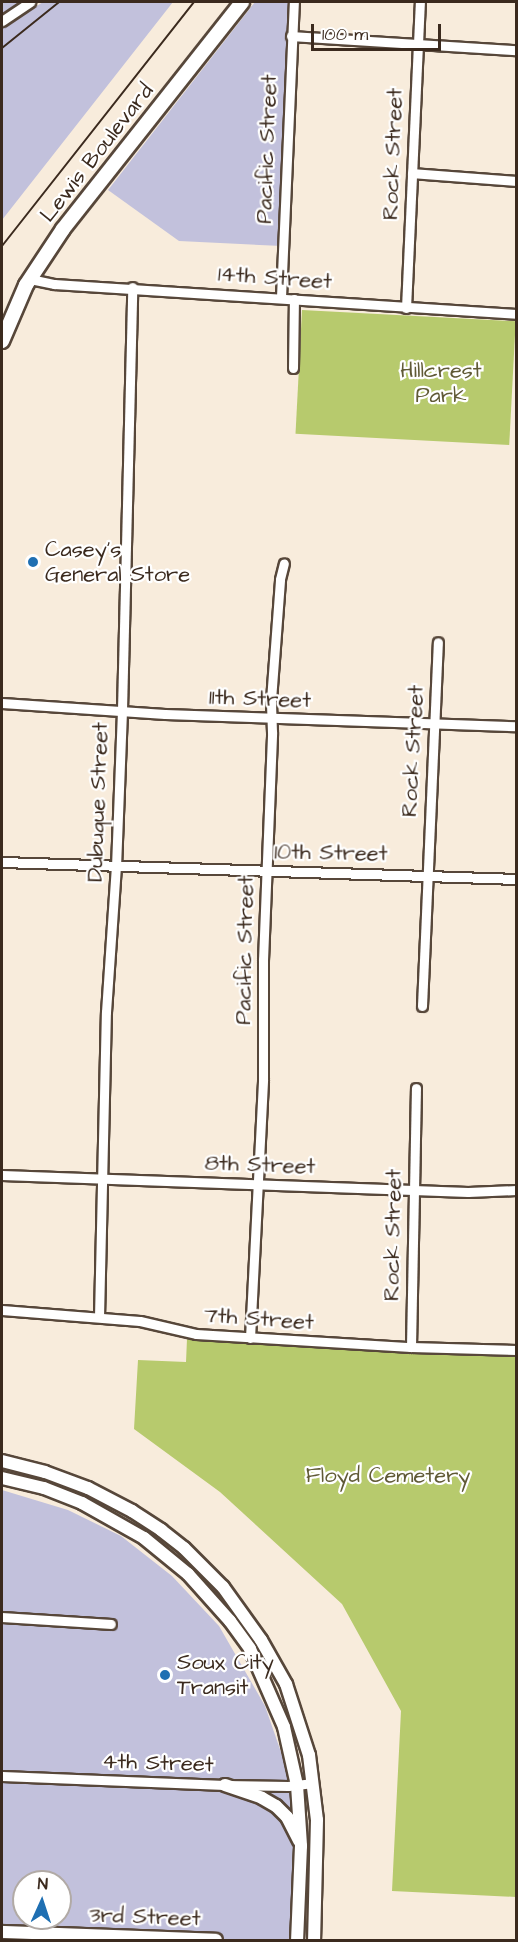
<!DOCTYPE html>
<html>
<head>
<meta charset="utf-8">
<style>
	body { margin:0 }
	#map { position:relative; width:518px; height:1942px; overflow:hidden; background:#f8ecdc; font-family:"Architects Daughter",sans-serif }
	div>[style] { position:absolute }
	.industrial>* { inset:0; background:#c2c1dc }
	.green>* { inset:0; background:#b7ca6d; transform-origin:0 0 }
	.roads { filter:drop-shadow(2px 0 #57473a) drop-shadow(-2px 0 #57473a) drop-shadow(0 2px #57473a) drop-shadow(0 -2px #57473a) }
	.minor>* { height:9px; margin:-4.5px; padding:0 4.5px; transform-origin:4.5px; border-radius:4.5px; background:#fff }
	.secondary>* { height:12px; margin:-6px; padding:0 6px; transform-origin:6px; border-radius:6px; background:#fff }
	.primary>* { height:14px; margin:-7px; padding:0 7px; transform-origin:7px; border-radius:7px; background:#fff }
	.rail>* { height:2px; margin:-1px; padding:0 1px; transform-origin:1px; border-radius:1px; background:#3b2a1e }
	.dots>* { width:16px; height:16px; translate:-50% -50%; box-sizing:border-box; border:3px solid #fff; border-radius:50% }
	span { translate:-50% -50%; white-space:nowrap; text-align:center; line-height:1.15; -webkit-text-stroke:4.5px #fff; paint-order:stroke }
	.street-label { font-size:22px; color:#3b2a1e }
	.park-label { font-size:22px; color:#605a36 }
	.poi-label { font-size:22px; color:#3b2a1e }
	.left { translate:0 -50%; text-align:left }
	.frame { position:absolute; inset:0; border:3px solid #3b2a1e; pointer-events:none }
	.north { position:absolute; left:12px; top:1870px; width:60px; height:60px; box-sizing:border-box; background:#fff; border:2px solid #b1aaa5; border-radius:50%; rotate:3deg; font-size:16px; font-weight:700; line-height:24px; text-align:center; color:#3b2a1e }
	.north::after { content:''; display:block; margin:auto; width:21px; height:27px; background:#1f6fb2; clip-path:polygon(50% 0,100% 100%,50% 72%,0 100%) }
	.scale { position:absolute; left:311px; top:24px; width:130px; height:27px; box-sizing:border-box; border:3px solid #3b2a1e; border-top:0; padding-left:8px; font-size:18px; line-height:21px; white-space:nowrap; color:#3b2a1e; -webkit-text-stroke:4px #fff; paint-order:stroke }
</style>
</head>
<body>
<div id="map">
	<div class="industrial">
		<i style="clip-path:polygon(2px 2px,26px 2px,26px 13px,43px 2px,173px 2px,2px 220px)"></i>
		<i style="clip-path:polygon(255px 2px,293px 2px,282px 246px,179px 241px,108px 190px)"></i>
		<i style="clip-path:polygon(evenodd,2px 1490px,68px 1510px,121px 1536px,172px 1576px,219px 1626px,265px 1706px,290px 1778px,294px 1803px,291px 1940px,2px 1940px,2px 1490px,24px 1882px,60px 1882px,60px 1918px,24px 1918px,24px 1882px)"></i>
	</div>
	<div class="green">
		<i style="left:302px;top:310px;width:214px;height:124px;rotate:3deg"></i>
		<i style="clip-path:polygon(187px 1339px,516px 1357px,516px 1897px,392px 1891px,401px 1711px,342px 1604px,220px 1492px,134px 1429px,138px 1360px,186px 1362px)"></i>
	</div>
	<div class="roads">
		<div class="minor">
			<i style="left:2px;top:21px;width:34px;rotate:-34deg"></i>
			<i style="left:291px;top:36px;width:225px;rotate:3.6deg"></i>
			<i style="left:412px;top:173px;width:104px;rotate:4.4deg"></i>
			<i style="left:30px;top:279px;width:25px;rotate:12deg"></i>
			<i style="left:54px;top:284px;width:463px;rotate:3.7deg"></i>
			<i style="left:281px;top:297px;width:295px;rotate:-87.5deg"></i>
			<i style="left:406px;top:308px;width:306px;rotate:-87.4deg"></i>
			<i style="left:293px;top:368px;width:69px;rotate:-89.2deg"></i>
			<i style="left:2px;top:703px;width:163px;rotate:3.9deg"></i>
			<i style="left:165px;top:714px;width:351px;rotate:2deg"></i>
			<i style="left:2px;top:862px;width:514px;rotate:1.89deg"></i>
			<i style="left:422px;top:1006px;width:364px;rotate:-87.5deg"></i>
			<i style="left:2px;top:1175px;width:466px;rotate:2.1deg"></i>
			<i style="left:468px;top:1192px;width:48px;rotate:-2.4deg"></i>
			<i style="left:2px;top:1310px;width:138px;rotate:4.6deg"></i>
			<i style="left:140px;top:1321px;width:57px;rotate:13.1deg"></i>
			<i style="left:196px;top:1334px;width:215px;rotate:3.5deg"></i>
			<i style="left:411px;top:1347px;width:105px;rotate:1.6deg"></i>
			<i style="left:99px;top:1317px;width:305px;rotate:-88.7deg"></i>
			<i style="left:106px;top:1012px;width:145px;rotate:-86.1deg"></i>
			<i style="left:116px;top:867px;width:157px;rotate:-87.8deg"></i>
			<i style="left:122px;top:710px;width:423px;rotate:-88.6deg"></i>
			<i style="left:250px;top:1338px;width:259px;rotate:-87.1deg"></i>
			<i style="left:263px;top:1079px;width:119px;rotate:-90deg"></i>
			<i style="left:263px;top:960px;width:228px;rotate:-87.7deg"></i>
			<i style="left:272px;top:732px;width:32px;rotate:-92deg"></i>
			<i style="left:271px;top:700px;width:121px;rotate:-85.7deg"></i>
			<i style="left:280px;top:579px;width:16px;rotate:-76deg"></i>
			<i style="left:411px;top:1347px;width:259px;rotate:-88.9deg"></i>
			<i style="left:2px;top:1617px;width:109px;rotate:3.7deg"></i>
			<i style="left:2px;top:1776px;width:223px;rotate:2.3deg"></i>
			<i style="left:225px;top:1785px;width:63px;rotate:0.9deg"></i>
			<i style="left:288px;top:1786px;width:25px;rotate:-7deg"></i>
		</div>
		<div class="secondary">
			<i style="left:2px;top:1461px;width:44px;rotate:14.3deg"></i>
			<i style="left:45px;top:1472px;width:46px;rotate:20.4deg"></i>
			<i style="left:88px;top:1488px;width:50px;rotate:27.6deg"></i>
			<i style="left:132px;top:1511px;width:35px;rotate:33deg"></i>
			<i style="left:161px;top:1530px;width:29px;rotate:38deg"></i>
			<i style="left:184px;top:1548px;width:55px;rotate:45deg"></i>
			<i style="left:223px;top:1587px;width:65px;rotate:54.4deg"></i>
			<i style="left:261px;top:1640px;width:51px;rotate:60.4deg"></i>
			<i style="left:286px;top:1684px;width:75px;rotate:72.1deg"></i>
			<i style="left:309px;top:1755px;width:65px;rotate:83deg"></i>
			<i style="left:317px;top:1820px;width:120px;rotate:91.4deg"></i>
			<i style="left:2px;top:1478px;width:43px;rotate:13.4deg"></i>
			<i style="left:44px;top:1488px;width:41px;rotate:21.5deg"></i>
			<i style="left:82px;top:1503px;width:71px;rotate:29.4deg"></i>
			<i style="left:144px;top:1538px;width:57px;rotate:39.3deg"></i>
			<i style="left:188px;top:1574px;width:63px;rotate:48.2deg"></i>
			<i style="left:230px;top:1621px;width:34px;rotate:54deg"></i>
			<i style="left:250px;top:1649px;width:85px;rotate:66.4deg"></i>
			<i style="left:284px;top:1727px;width:59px;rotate:77.4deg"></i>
			<i style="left:297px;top:1785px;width:61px;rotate:86.2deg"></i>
			<i style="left:301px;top:1846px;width:94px;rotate:92.4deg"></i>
			<i style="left:225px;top:1785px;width:39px;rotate:19deg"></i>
			<i style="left:262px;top:1798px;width:16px;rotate:30deg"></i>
			<i style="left:276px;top:1806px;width:16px;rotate:45deg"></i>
			<i style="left:287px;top:1817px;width:27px;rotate:63deg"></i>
			<i style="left:2px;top:1932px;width:214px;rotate:2.1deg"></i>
		</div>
		<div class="primary">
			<i style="left:2px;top:341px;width:61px;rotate:-66.8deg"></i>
			<i style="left:26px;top:285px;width:67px;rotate:-56.5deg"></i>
			<i style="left:63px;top:229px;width:289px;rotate:-51.7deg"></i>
		</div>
	</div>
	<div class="rail">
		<i style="left:2px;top:48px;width:73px;rotate:-38.9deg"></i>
		<i style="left:2px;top:246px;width:310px;rotate:-51.8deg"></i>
	</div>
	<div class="dots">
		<i style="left:33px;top:562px;background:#1f6fb2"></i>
		<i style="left:165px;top:1675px;background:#1f6fb2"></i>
	</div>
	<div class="street-label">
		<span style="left:267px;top:149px;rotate:-88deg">Pacific Street</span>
		<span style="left:97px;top:153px;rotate:-52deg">Lewis Boulevard</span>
		<span style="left:393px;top:154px;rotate:-88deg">Rock Street</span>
		<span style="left:275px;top:278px;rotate:4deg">14th Street</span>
		<span style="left:260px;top:699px;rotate:2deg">11th Street</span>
		<span style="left:413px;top:751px;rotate:-87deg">Rock Street</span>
		<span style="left:98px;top:802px;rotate:-88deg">Dubuque Street</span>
		<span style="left:331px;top:853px;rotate:1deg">10th Street</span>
		<span style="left:245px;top:950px;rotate:-89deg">Pacific Street</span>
		<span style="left:260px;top:1165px;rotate:2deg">8th Street</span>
		<span style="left:393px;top:1235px;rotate:-89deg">Rock Street</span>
		<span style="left:259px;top:1319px;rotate:4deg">7th Street</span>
		<span style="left:158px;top:1763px;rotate:2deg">4th Street</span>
		<span style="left:145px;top:1917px;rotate:2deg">3rd Street</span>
	</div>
	<div class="park-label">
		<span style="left:441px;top:383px">Hillcrest<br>Park</span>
		<span style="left:388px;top:1476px">Floyd Cemetery</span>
	</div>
	<div class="poi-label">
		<span class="left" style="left:45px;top:562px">Casey's<br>General Store</span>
		<span class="left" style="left:177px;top:1675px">Soux City<br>Transit</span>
	</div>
	<div class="frame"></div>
	<div class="north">N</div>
	<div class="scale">100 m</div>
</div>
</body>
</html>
